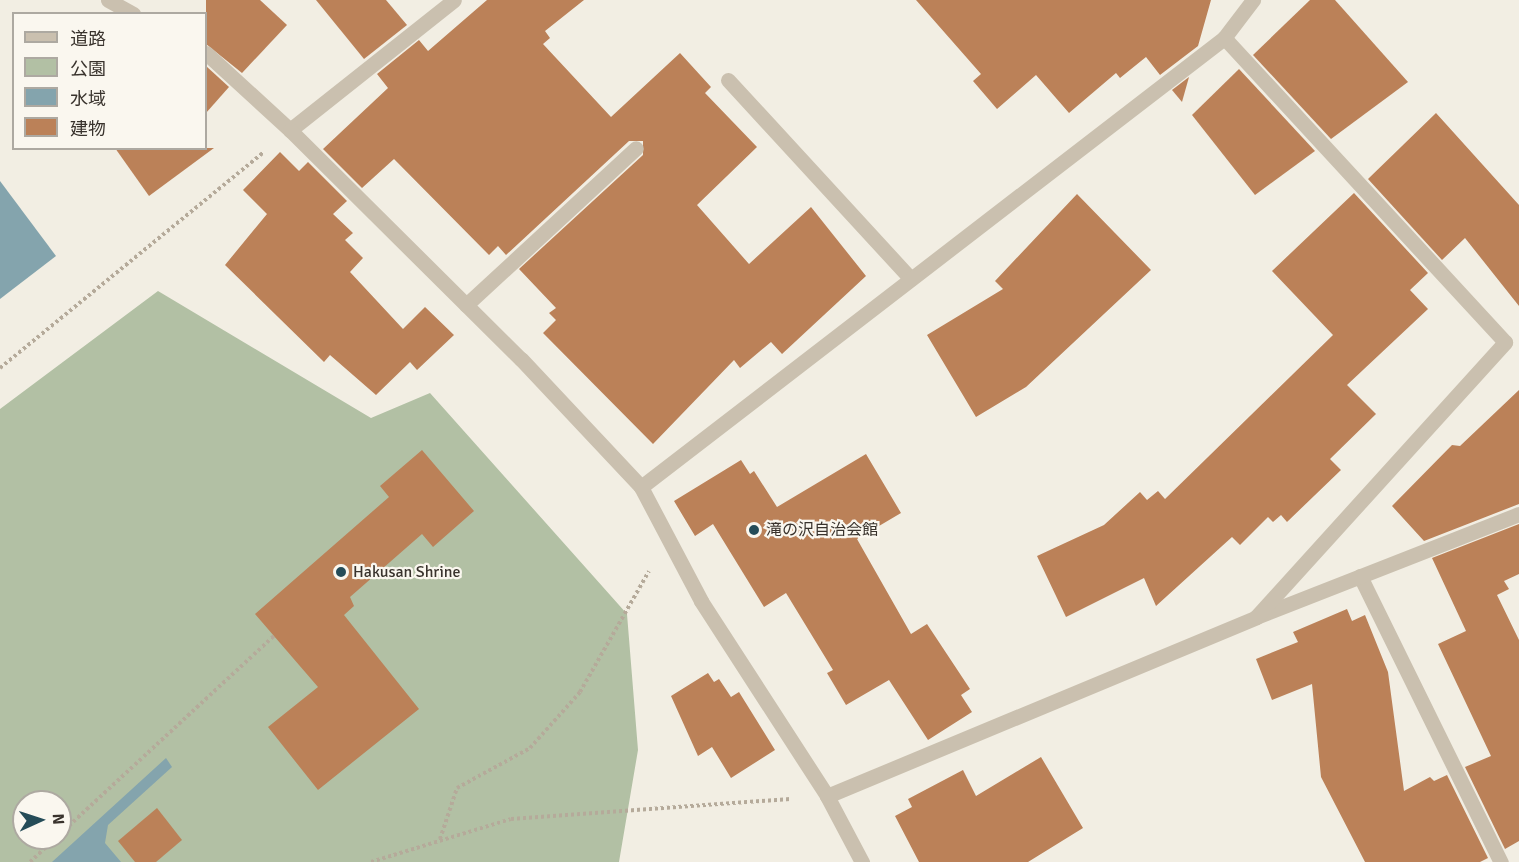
<!DOCTYPE html>
<html>
<head>
<meta charset="utf-8">
<style>
	body { margin:0 }
	#map { position:relative; width:1519px; height:862px; overflow:hidden; background:#f2eee3; font-family:Signika,"Noto Sans JP",sans-serif }
	div>[style] { position:absolute }
	.green>* { inset:0; background:#b2c0a4 }
	.water>* { inset:0; background:#84a4ad }
	.building>* { inset:0; background:#bb8158 }
	.path>* { height:4px; margin-top:-2px; transform-origin:0; background:repeating-linear-gradient(90deg,#b5aa9a 0 3px,transparent 0 6px) }
	.lane>* { height:15px; margin:-7.5px; padding:0 7.5px; transform-origin:7.5px; border-radius:7.5px; background:#cac0af }
	.street>* { height:15px; margin:-7.5px; padding:0 7.5px; transform-origin:7.5px; border-radius:7.5px; background:#cac0af }
	.dots>* { width:16px; height:16px; translate:-50% -50%; box-sizing:border-box; border:3px solid #faf7ef; border-radius:50% }
	span { translate:-50% -50%; white-space:nowrap; text-align:center; line-height:1.15; -webkit-text-stroke:4.5px #faf7ef; paint-order:stroke }
	.poi-label { font-size:16px; color:#39332d }
	.left { translate:0 -50%; text-align:left }
	.legend { position:absolute; left:12px; top:12px; width:195px; height:138px; box-sizing:border-box; background:#faf7ef; border:2px solid #ada9a1; margin:0; padding:8px 10px; list-style:none; font-size:18px; color:#39332d }
	.legend li { display:flex; align-items:center; gap:12px; height:30px }
	.legend b { width:30px; border:2px solid #ada9a1 }
	.north { position:absolute; left:12px; top:790px; width:60px; height:60px; box-sizing:border-box; background:#faf7ef; border:2px solid #ada9a1; border-radius:50%; rotate:87deg; font-size:16px; font-weight:700; line-height:24px; text-align:center; color:#39332d }
	.north::after { content:''; display:block; margin:auto; width:21px; height:27px; background:#254c58; clip-path:polygon(50% 0,100% 100%,50% 72%,0 100%) }
</style>
</head>
<body>
<div id="map">
	<div class="green">
		<i style="clip-path:polygon(evenodd,158px 291px,371px 418px,430px 393px,627px 614px,638px 750px,619px 862px,0 862px,0 409px,158px 291px,24px 802px,60px 802px,60px 838px,24px 838px,24px 802px)"></i>
	</div>
	<div class="water">
		<i style="clip-path:polygon(0 181px,56px 256px,0 299px)"></i>
		<i style="clip-path:polygon(166px 758px,172px 767px,108px 825px,105px 843px,121px 862px,52px 862px)"></i>
	</div>
	<div class="building">
		<i style="clip-path:polygon(206px 0,260px 0,287px 25px,242px 73px,206px 44px)"></i>
		<i style="clip-path:polygon(316px 0,386px 0,407px 25px,364px 59px)"></i>
		<i style="clip-path:polygon(487px 0,584px 0,545px 31px,550px 38px,543px 44px,611px 117px,680px 53px,711px 87px,705px 93px,757px 147px,697px 205px,749px 264px,811px 207px,866px 276px,782px 354px,771px 342px,740px 368px,734px 360px,653px 444px,543px 333px,556px 320px,549px 313px,556px 308px,519px 269px,643px 155px,643px 141px,629px 141px,506px 255px,498px 246px,489px 255px,394px 159px,362px 188px,323px 149px,388px 88px,377px 74px,419px 40px,428px 51px)"></i>
		<i style="clip-path:polygon(916px 0,1211px 0,1198px 46px,1160px 75px,1146px 57px,1120px 78px,1116px 73px,1069px 113px,1036px 75px,997px 109px,973px 81px,981px 74px)"></i>
		<i style="clip-path:polygon(1310px 0,1335px 0,1408px 82px,1331px 139px,1253px 55px)"></i>
		<i style="clip-path:polygon(206px 66px,229px 87px,206px 113px)"></i>
		<i style="clip-path:polygon(1239px 69px,1315px 151px,1255px 195px,1192px 115px)"></i>
		<i style="clip-path:polygon(1189px 77px,1182px 102px,1172px 90px)"></i>
		<i style="clip-path:polygon(1436px 113px,1519px 205px,1519px 306px,1465px 238px,1442px 260px,1368px 179px)"></i>
		<i style="clip-path:polygon(115px 148px,214px 148px,149px 196px)"></i>
		<i style="clip-path:polygon(280px 152px,299px 171px,308px 162px,347px 201px,333px 214px,353px 233px,345px 240px,363px 258px,350px 272px,403px 329px,425px 307px,454px 335px,417px 370px,410px 362px,376px 395px,330px 355px,324px 362px,225px 265px,267px 214px,243px 190px)"></i>
		<i style="clip-path:polygon(1354px 193px,1428px 273px,1410px 290px,1428px 309px,1347px 385px,1376px 414px,1330px 459px,1341px 470px,1287px 522px,1281px 515px,1273px 522px,1268px 517px,1240px 545px,1232px 537px,1156px 606px,1144px 578px,1066px 617px,1037px 556px,1104px 525px,1140px 492px,1147px 500px,1158px 491px,1165px 499px,1333px 335px,1272px 271px)"></i>
		<i style="clip-path:polygon(1077px 194px,1151px 270px,1026px 387px,976px 417px,927px 335px,1003px 289px,995px 281px)"></i>
		<i style="clip-path:polygon(1519px 390px,1519px 504px,1424px 541px,1392px 506px,1452px 445px,1460px 446px)"></i>
		<i style="clip-path:polygon(422px 450px,474px 511px,433px 547px,422px 534px,350px 597px,354px 606px,344px 615px,419px 709px,318px 790px,268px 727px,318px 687px,255px 614px,389px 497px,380px 486px)"></i>
		<i style="clip-path:polygon(866px 454px,901px 513px,857px 539px,911px 634px,927px 624px,970px 689px,961px 695px,972px 712px,928px 740px,889px 680px,846px 705px,827px 673px,833px 670px,786px 593px,764px 607px,713px 524px,695px 536px,674px 501px,741px 460px,750px 474px,754px 471px,777px 507px)"></i>
		<i style="clip-path:polygon(1519px 524px,1519px 574px,1504px 581px,1509px 589px,1497px 595px,1519px 640px,1519px 841px,1505px 849px,1465px 767px,1491px 756px,1438px 644px,1466px 631px,1432px 558px)"></i>
		<i style="clip-path:polygon(1347px 609px,1352px 621px,1365px 615px,1388px 672px,1404px 791px,1430px 777px,1434px 781px,1447px 775px,1488px 858px,1480px 862px,1365px 862px,1321px 777px,1312px 684px,1272px 700px,1256px 659px,1298px 642px,1293px 632px)"></i>
		<i style="clip-path:polygon(708px 673px,714px 682px,719px 679px,731px 697px,739px 692px,775px 750px,731px 778px,712px 747px,698px 756px,671px 696px)"></i>
		<i style="clip-path:polygon(1041px 757px,1083px 828px,1028px 862px,919px 862px,895px 816px,912px 807px,908px 799px,963px 770px,976px 796px)"></i>
		<i style="clip-path:polygon(157px 808px,182px 840px,156px 862px,135px 862px,118px 841px)"></i>
	</div>
	<div class="path">
		<i style="left:0;top:368px;width:341px;rotate:-39.3deg"></i>
		<i style="left:60px;top:834px;width:292px;rotate:-42.8deg"></i>
		<i style="left:440px;top:839px;width:54px;rotate:-71.6deg"></i>
		<i style="left:457px;top:788px;width:83px;rotate:-28.7deg"></i>
		<i style="left:530px;top:748px;width:75px;rotate:-48.2deg"></i>
		<i style="left:580px;top:692px;width:139px;rotate:-60.3deg"></i>
		<i style="left:30px;top:862px;width:35px;rotate:-43deg"></i>
		<i style="left:371px;top:862px;width:146px;rotate:-17.1deg"></i>
		<i style="left:511px;top:819px;width:280px;rotate:-4.1deg"></i>
	</div>
	<div class="lane">
		<i style="left:728px;top:80px;width:270px;rotate:47.4deg"></i>
		<i style="left:290px;top:130px;width:209px;rotate:-38.4deg"></i>
		<i style="left:466px;top:305px;width:231px;rotate:-42.7deg"></i>
		<i style="left:1360px;top:576px;width:319px;rotate:63.8deg"></i>
		<i style="left:1256px;top:617px;width:282px;rotate:-21.4deg"></i>
	</div>
	<div class="street">
		<i style="left:108px;top:0;width:29px;rotate:29deg"></i>
		<i style="left:206px;top:53px;width:114px;rotate:42.5deg"></i>
		<i style="left:290px;top:130px;width:325px;rotate:44.8deg"></i>
		<i style="left:521px;top:359px;width:175px;rotate:46.8deg"></i>
		<i style="left:641px;top:487px;width:129px;rotate:62.2deg"></i>
		<i style="left:701px;top:601px;width:232px;rotate:57.1deg"></i>
		<i style="left:827px;top:796px;width:75px;rotate:62.1deg"></i>
		<i style="left:641px;top:487px;width:736px;rotate:-37.6deg"></i>
		<i style="left:1224px;top:38px;width:48px;rotate:-52.7deg"></i>
		<i style="left:827px;top:796px;width:465px;rotate:-22.6deg"></i>
		<i style="left:1256px;top:617px;width:371px;rotate:-47.8deg"></i>
		<i style="left:1505px;top:342px;width:414px;rotate:-132.7deg"></i>
	</div>
	<div class="dots">
		<i style="left:754px;top:530px;background:#254c58"></i>
		<i style="left:341px;top:572px;background:#254c58"></i>
	</div>
	<div class="poi-label">
		<span class="left" style="left:766px;top:530px">滝の沢自治会館</span>
		<span class="left" style="left:353px;top:572px">Hakusan Shrine</span>
	</div>
	<ul class="legend">
	<li><b style="height:8px;background:#cac0af"></b>道路</li>
	<li><b style="height:16px;background:#b2c0a4"></b>公園</li>
	<li><b style="height:16px;background:#84a4ad"></b>水域</li>
	<li><b style="height:16px;background:#bb8158"></b>建物</li>
	</ul>
	<div class="north">N</div>
</div>
</body>
</html>
